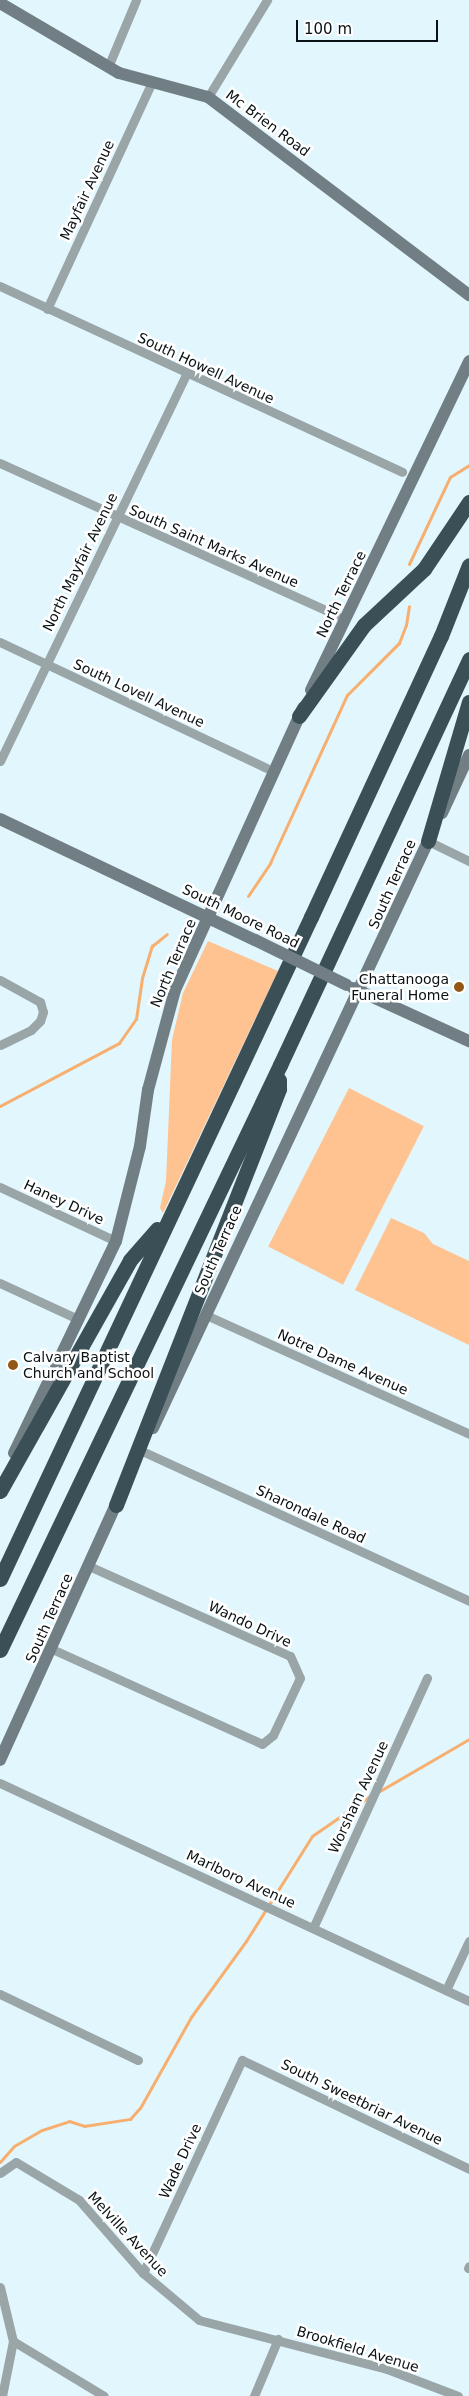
<!DOCTYPE html>
<html>
<head>
<meta charset="utf-8">
<style>
	body { margin:0 }
	#map { position:relative; width:469px; height:2396px; overflow:hidden; background:#e2f6fd; font-family:"DejaVu Sans",sans-serif }
	div>[style] { position:absolute }
	.green>* { inset:0; background:#fec391; transform-origin:0 0 }
	.stream>* { height:3px; margin:-1.5px; padding:0 1.5px; transform-origin:1.5px; border-radius:1.5px; background:#f7af6f }
	.street>* { height:9px; margin:-4.5px; padding:0 4.5px; transform-origin:4.5px; border-radius:4.5px; background:#9aa5a8 }
	.secondary>* { height:12px; margin:-6px; padding:0 6px; transform-origin:6px; border-radius:6px; background:#717f85 }
	.highway>* { height:15px; margin:-7.5px; padding:0 7.5px; transform-origin:7.5px; border-radius:7.5px; background:#3a4f56 }
	.secondary-bridge>* { height:12px; margin:-6px; padding:0 6px; transform-origin:6px; border-radius:6px; background:#717f85 }
	.dots>* { width:14px; height:14px; translate:-50% -50%; box-sizing:border-box; border:2px solid #fff; border-radius:50% }
	span { translate:-50% -50%; white-space:nowrap; text-align:center; line-height:1.15; -webkit-text-stroke:5px #fff; paint-order:stroke }
	.street-label { font-size:14px; color:#091215 }
	.poi-label { font-size:14px; color:#091215 }
	.right { translate:-100% -50%; text-align:right }
	.left { translate:0 -50%; text-align:left }
	.scale { position:absolute; left:296px; top:20px; width:142px; height:22px; box-sizing:border-box; border:2px solid #091215; border-top:0; padding-left:6px; font-size:15px; line-height:18px; white-space:nowrap; color:#091215; -webkit-text-stroke:4px #fff; paint-order:stroke }
</style>
</head>
<body>
<div id="map">
	<div class="green">
		<i style="clip-path:polygon(208px 941px,278px 971px,163px 1213px,160px 1208px,166px 1181px,172px 1040px,183px 993px)"></i>
		<i style="left:349px;top:1088px;width:84px;height:178px;rotate:27deg"></i>
		<i style="clip-path:polygon(391px 1218px,424px 1233px,433px 1244px,469px 1261px,469px 1345px,355px 1290px)"></i>
	</div>
	<div class="stream">
		<i style="left:409px;top:564px;width:96px;rotate:-64.8deg"></i>
		<i style="left:450px;top:477px;width:22px;rotate:-32deg"></i>
		<i style="left:248px;top:896px;width:40px;rotate:-56deg"></i>
		<i style="left:270px;top:863px;width:185px;rotate:-65.4deg"></i>
		<i style="left:347px;top:695px;width:74px;rotate:-45deg"></i>
		<i style="left:399px;top:643px;width:19px;rotate:-69deg"></i>
		<i style="left:406px;top:625px;width:19px;rotate:-81deg"></i>
		<i style="left:0;top:1106px;width:135px;rotate:-27.9deg"></i>
		<i style="left:119px;top:1043px;width:29px;rotate:-55deg"></i>
		<i style="left:136px;top:1019px;width:41px;rotate:-81.7deg"></i>
		<i style="left:142px;top:978px;width:34px;rotate:-73deg"></i>
		<i style="left:152px;top:946px;width:19px;rotate:-39deg"></i>
		<i style="left:378px;top:1792px;width:105px;rotate:-30.2deg"></i>
		<i style="left:0;top:2162px;width:21px;rotate:-49deg"></i>
		<i style="left:14px;top:2146px;width:32px;rotate:-30deg"></i>
		<i style="left:42px;top:2130px;width:28px;rotate:-18deg"></i>
		<i style="left:69px;top:2121px;width:16px;rotate:18deg"></i>
		<i style="left:84px;top:2126px;width:47px;rotate:-8.7deg"></i>
		<i style="left:130px;top:2119px;width:15px;rotate:-48deg"></i>
		<i style="left:140px;top:2108px;width:104px;rotate:-60.7deg"></i>
		<i style="left:191px;top:2017px;width:94px;rotate:-54.1deg"></i>
		<i style="left:246px;top:1941px;width:124px;rotate:-57.8deg"></i>
		<i style="left:312px;top:1836px;width:70px;rotate:-34.6deg"></i>
	</div>
	<div class="street">
		<i style="left:108px;top:67px;width:73px;rotate:-67.3deg"></i>
		<i style="left:208px;top:97px;width:114px;rotate:-58.7deg"></i>
		<i style="left:0;top:286px;width:443px;rotate:24.8deg"></i>
		<i style="left:47px;top:309px;width:248px;rotate:-65.2deg"></i>
		<i style="left:0;top:463px;width:369px;rotate:24.3deg"></i>
		<i style="left:0;top:642px;width:295px;rotate:25.3deg"></i>
		<i style="left:0;top:761px;width:428px;rotate:-64.3deg"></i>
		<i style="left:428px;top:841px;width:46px;rotate:26deg"></i>
		<i style="left:0;top:980px;width:46px;rotate:28.8deg"></i>
		<i style="left:40px;top:1002px;width:10px;rotate:73deg"></i>
		<i style="left:43px;top:1012px;width:9px;rotate:108deg"></i>
		<i style="left:40px;top:1021px;width:13px;rotate:135deg"></i>
		<i style="left:31px;top:1030px;width:34px;rotate:154deg"></i>
		<i style="left:0;top:1187px;width:128px;rotate:25deg"></i>
		<i style="left:0;top:1283px;width:86px;rotate:24.8deg"></i>
		<i style="left:206px;top:1315px;width:289px;rotate:24.3deg"></i>
		<i style="left:142px;top:1451px;width:360px;rotate:24.6deg"></i>
		<i style="left:52px;top:1649px;width:230px;rotate:24.3deg"></i>
		<i style="left:262px;top:1744px;width:14px;rotate:-39deg"></i>
		<i style="left:273px;top:1735px;width:63px;rotate:-64.7deg"></i>
		<i style="left:300px;top:1678px;width:24px;rotate:-114deg"></i>
		<i style="left:290px;top:1656px;width:220px;rotate:-155.9deg"></i>
		<i style="left:0;top:1783px;width:517px;rotate:24.93deg"></i>
		<i style="left:313px;top:1928px;width:275px;rotate:-65.5deg"></i>
		<i style="left:446px;top:1990px;width:54px;rotate:-64.9deg"></i>
		<i style="left:0;top:1994px;width:153px;rotate:25.6deg"></i>
		<i style="left:0;top:2173px;width:19px;rotate:-35deg"></i>
		<i style="left:16px;top:2162px;width:74px;rotate:31.1deg"></i>
		<i style="left:79px;top:2200px;width:97px;rotate:48.8deg"></i>
		<i style="left:143px;top:2273px;width:73px;rotate:40deg"></i>
		<i style="left:199px;top:2320px;width:194px;rotate:14.6deg"></i>
		<i style="left:387px;top:2369px;width:76px;rotate:20.8deg"></i>
		<i style="left:468px;top:2268px;width:2px;rotate:-63deg"></i>
		<i style="left:143px;top:2273px;width:235px;rotate:-65.1deg"></i>
		<i style="left:242px;top:2060px;width:252px;rotate:25.6deg"></i>
		<i style="left:0;top:2287px;width:56px;rotate:76.5deg"></i>
		<i style="left:13px;top:2341px;width:106px;rotate:31.1deg"></i>
		<i style="left:2px;top:2396px;width:56px;rotate:-78.7deg"></i>
		<i style="left:254px;top:2396px;width:62px;rotate:-67.2deg"></i>
	</div>
	<div class="secondary">
		<i style="left:0;top:3px;width:138px;rotate:30.5deg"></i>
		<i style="left:119px;top:73px;width:92px;rotate:15.1deg"></i>
		<i style="left:208px;top:97px;width:328px;rotate:37.2deg"></i>
		<i style="left:311px;top:690px;width:365px;rotate:-64.3deg"></i>
		<i style="left:442px;top:813px;width:64px;rotate:-65deg"></i>
		<i style="left:0;top:819px;width:282px;rotate:25.4deg"></i>
		<i style="left:353px;top:988px;width:128px;rotate:24.6deg"></i>
		<i style="left:153px;top:1428px;width:657px;rotate:-64.88deg"></i>
		<i style="left:14px;top:1453px;width:235px;rotate:-64.3deg"></i>
		<i style="left:116px;top:1241px;width:98px;rotate:-75.8deg"></i>
		<i style="left:140px;top:1146px;width:57px;rotate:-81.9deg"></i>
		<i style="left:148px;top:1090px;width:104px;rotate:-74.9deg"></i>
		<i style="left:175px;top:990px;width:310px;rotate:-65.6deg"></i>
		<i style="left:0;top:1760px;width:288px;rotate:-65.6deg"></i>
	</div>
	<div class="highway">
		<i style="left:299px;top:716px;width:112px;rotate:-54.5deg"></i>
		<i style="left:364px;top:625px;width:82px;rotate:-43deg"></i>
		<i style="left:424px;top:569px;width:81px;rotate:-56.1deg"></i>
		<i style="left:428px;top:841px;width:145px;rotate:-73.6deg"></i>
		<i style="left:0;top:1491px;width:265px;rotate:-60.6deg"></i>
		<i style="left:130px;top:1260px;width:41px;rotate:-48.9deg"></i>
		<i style="left:116px;top:1505px;width:447px;rotate:-68.6deg"></i>
		<i style="left:279px;top:1089px;width:9px;rotate:-90deg"></i>
		<i style="left:0;top:1579px;width:731px;rotate:-64.84deg"></i>
		<i style="left:311px;top:917px;width:310px;rotate:-65.2deg"></i>
		<i style="left:441px;top:636px;width:76px;rotate:-68.5deg"></i>
		<i style="left:0;top:1650px;width:649px;rotate:-64.42deg"></i>
		<i style="left:280px;top:1065px;width:448px;rotate:-65deg"></i>
	</div>
	<div class="secondary-bridge">
		<i style="left:255px;top:940px;width:102px;rotate:26.1deg"></i>
	</div>
	<div class="dots">
		<i style="left:459px;top:987px;background:#925616"></i>
		<i style="left:13px;top:1365px;background:#925616"></i>
	</div>
	<div class="street-label">
		<span style="left:268px;top:123px;rotate:37deg">Mc Brien Road</span>
		<span style="left:87px;top:190px;rotate:-65deg">Mayfair Avenue</span>
		<span style="left:206px;top:368px;rotate:25deg">South Howell Avenue</span>
		<span style="left:214px;top:546px;rotate:24deg">South Saint Marks Avenue</span>
		<span style="left:80px;top:562px;rotate:-64deg">North Mayfair Avenue</span>
		<span style="left:341px;top:594px;rotate:-64deg">North Terrace</span>
		<span style="left:139px;top:693px;rotate:25deg">South Lovell Avenue</span>
		<span style="left:392px;top:884px;rotate:-66deg">South Terrace</span>
		<span style="left:241px;top:916px;rotate:26deg">South Moore Road</span>
		<span style="left:173px;top:963px;rotate:-67deg">North Terrace</span>
		<span style="left:64px;top:1202px;rotate:25deg">Haney Drive</span>
		<span style="left:218px;top:1250px;rotate:-66deg">South Terrace</span>
		<span style="left:343px;top:1362px;rotate:24deg">Notre Dame Avenue</span>
		<span style="left:311px;top:1514px;rotate:25deg">Sharondale Road</span>
		<span style="left:49px;top:1618px;rotate:-66deg">South Terrace</span>
		<span style="left:250px;top:1624px;rotate:25deg">Wando Drive</span>
		<span style="left:358px;top:1797px;rotate:-65deg">Worsham Avenue</span>
		<span style="left:241px;top:1879px;rotate:25deg">Marlboro Avenue</span>
		<span style="left:362px;top:2102px;rotate:26deg">South Sweetbriar Avenue</span>
		<span style="left:180px;top:2161px;rotate:-65deg">Wade Drive</span>
		<span style="left:128px;top:2234px;rotate:47deg">Melville Avenue</span>
		<span style="left:358px;top:2349px;rotate:17deg">Brookfield Avenue</span>
	</div>
	<div class="poi-label">
		<span class="right" style="left:449px;top:987px">Chattanooga<br>Funeral Home</span>
		<span class="left" style="left:23px;top:1365px">Calvary Baptist<br>Church and School</span>
	</div>
	<div class="scale">100 m</div>
</div>
</body>
</html>
